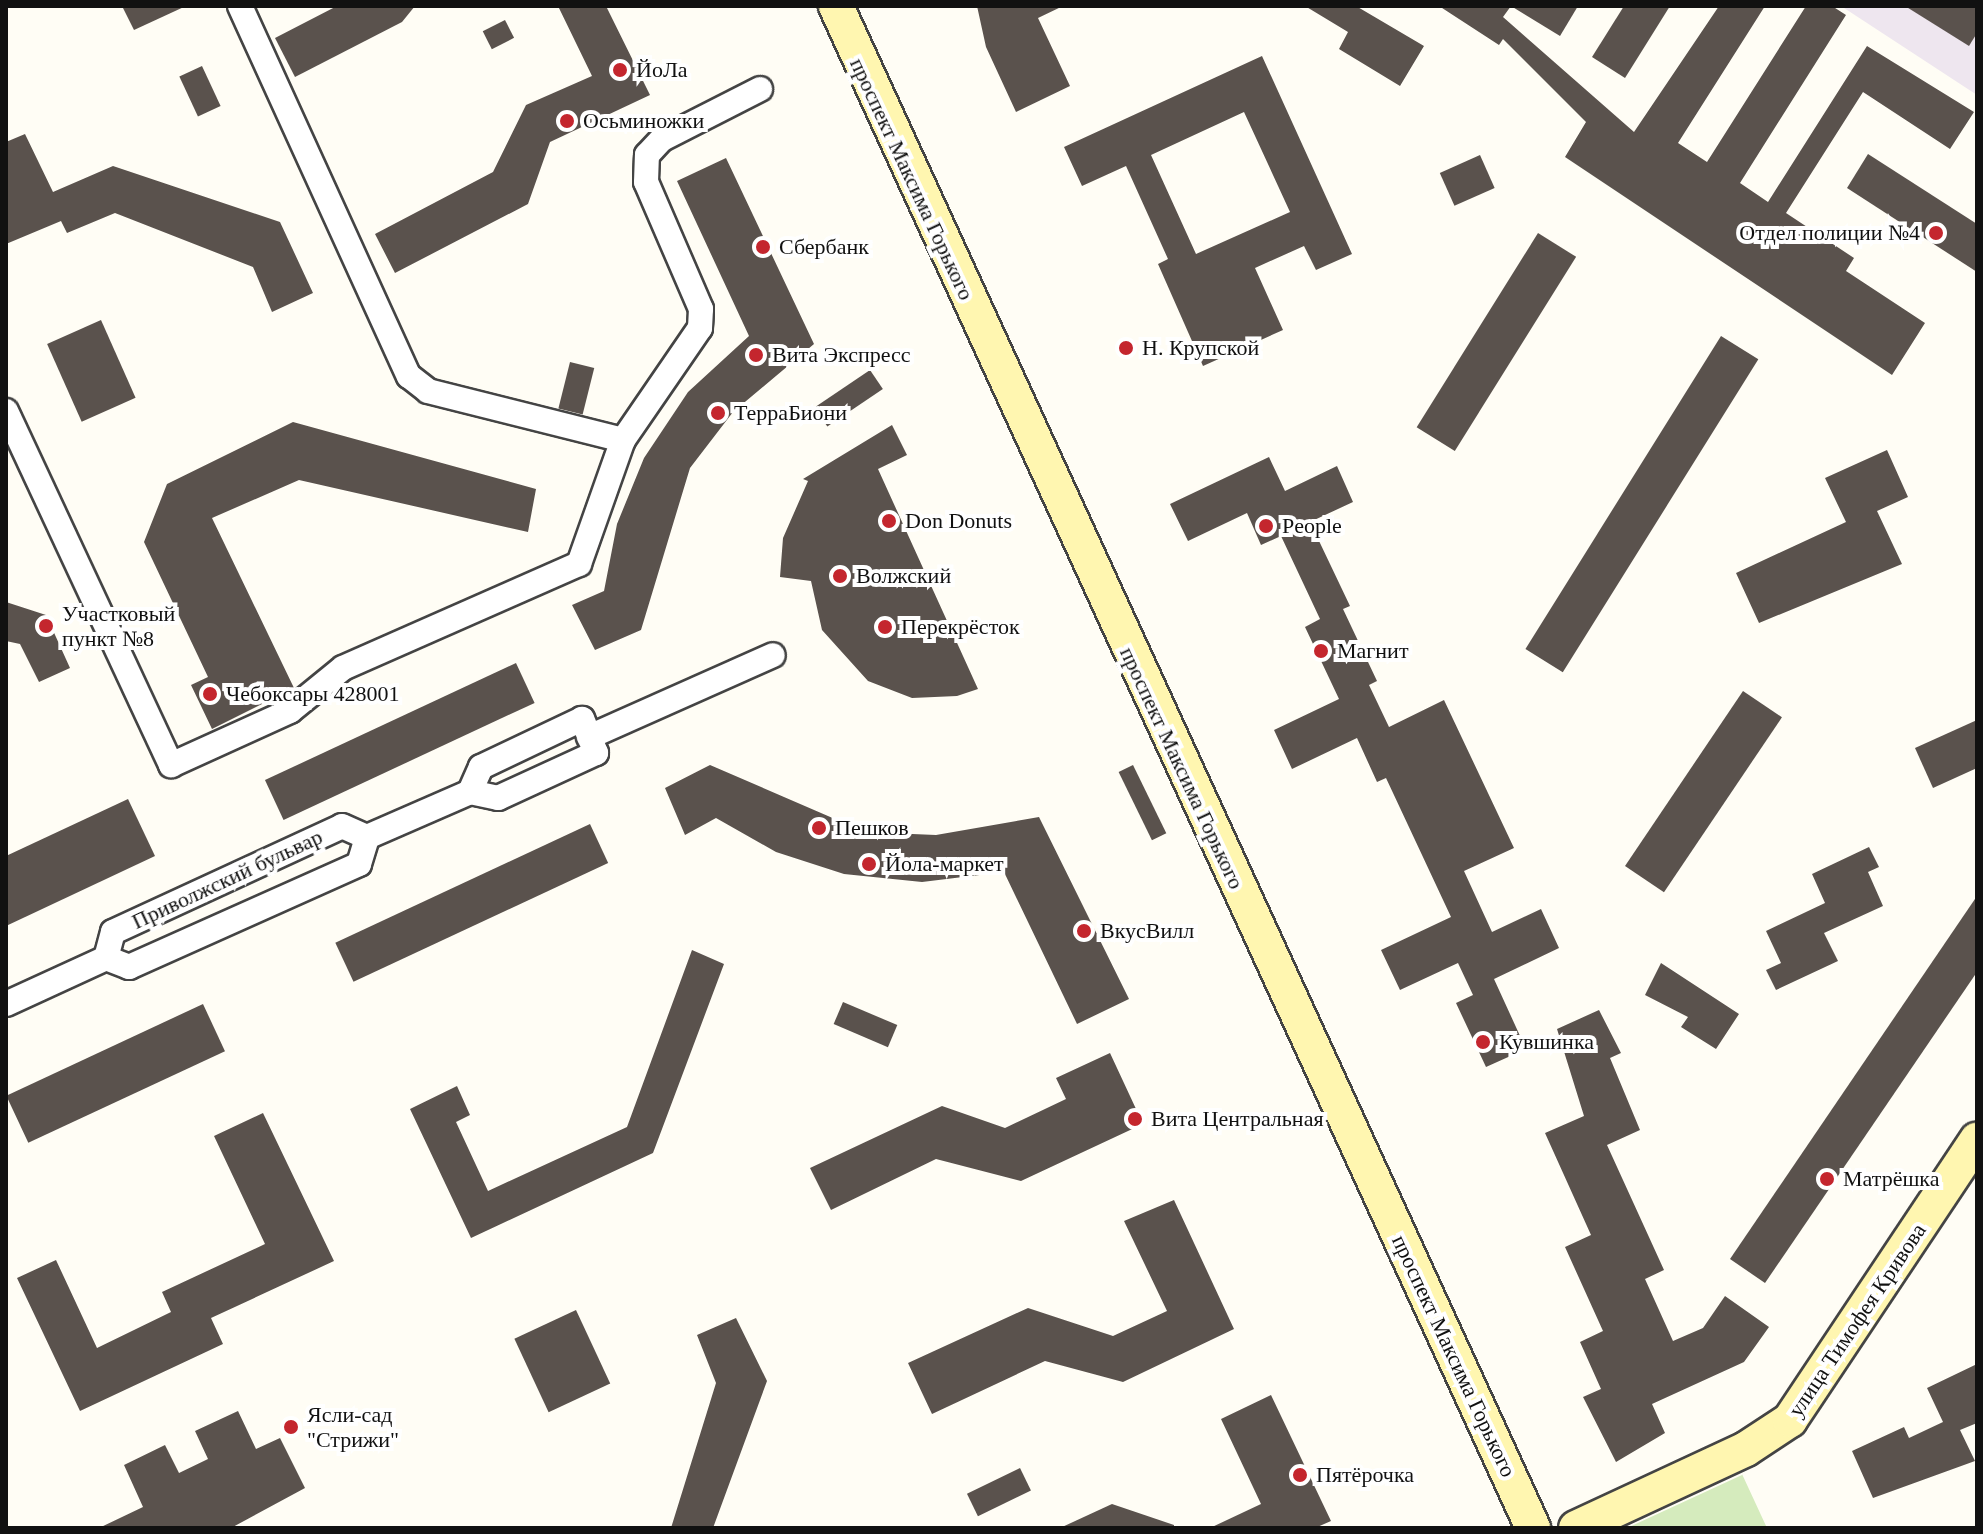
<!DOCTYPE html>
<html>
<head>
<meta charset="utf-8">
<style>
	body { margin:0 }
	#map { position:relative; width:1983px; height:1534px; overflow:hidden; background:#fffdf5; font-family:Georgia,serif }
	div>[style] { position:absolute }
	.industrial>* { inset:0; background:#eee6ef }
	.green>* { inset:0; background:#d5ebbd }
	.building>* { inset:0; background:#5a524d; transform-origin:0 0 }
	.roads { filter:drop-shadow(2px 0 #444) drop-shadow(-2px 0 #444) drop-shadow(0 2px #444) drop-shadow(0 -2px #444) }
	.street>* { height:24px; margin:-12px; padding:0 12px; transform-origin:12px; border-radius:12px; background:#fff }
	.secondary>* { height:34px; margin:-17px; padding:0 17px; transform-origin:17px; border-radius:17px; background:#fff6b0 }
	.dots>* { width:22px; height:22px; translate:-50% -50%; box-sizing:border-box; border:4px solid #fff; border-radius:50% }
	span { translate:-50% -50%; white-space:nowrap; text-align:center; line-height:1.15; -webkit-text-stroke:8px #fff; paint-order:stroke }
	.poi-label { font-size:22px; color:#111 }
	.left { translate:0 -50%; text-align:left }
	.right { translate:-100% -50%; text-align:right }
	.street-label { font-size:22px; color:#111 }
	.frame { position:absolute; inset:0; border:8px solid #111; pointer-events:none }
</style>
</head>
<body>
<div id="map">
	<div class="industrial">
		<i style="clip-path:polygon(1841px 6px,1977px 6px,1977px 95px)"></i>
	</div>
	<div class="green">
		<i style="clip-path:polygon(1742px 1474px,1767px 1528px,1627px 1528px,1742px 1475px)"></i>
	</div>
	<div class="building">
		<i style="clip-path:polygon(122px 6px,186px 6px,134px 30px)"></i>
		<i style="clip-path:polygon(337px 6px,415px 6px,402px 22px,295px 77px,275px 38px)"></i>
		<i style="clip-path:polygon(558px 6px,606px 6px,650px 95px,550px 142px,528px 204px,395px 273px,375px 234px,493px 172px,526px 105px,592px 76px)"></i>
		<i style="clip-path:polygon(977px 6px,1063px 6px,1038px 18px,1070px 86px,1016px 112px,986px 47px)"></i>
		<i style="clip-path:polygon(1305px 6px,1356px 6px,1424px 46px,1400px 86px,1339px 49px,1348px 32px)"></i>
		<i style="clip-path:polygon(1439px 6px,1511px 6px,1503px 17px,1634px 132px,1719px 6px,1765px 6px,1678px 143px,1707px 162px,1806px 6px,1832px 6px,1846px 15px,1740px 183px,1768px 202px,1867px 46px,1974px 112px,1950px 149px,1863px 92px,1786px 213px,1854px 258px,1846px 271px,1925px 323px,1892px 375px,1565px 157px,1586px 122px,1503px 39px,1499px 45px)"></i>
		<i style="clip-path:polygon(1511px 6px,1578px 6px,1560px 36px)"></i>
		<i style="clip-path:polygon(1624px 6px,1670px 6px,1625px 78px,1592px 57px)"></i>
		<i style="clip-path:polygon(1905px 6px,1977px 6px,1977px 33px,1969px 46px)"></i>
		<i style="left:505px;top:20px;width:20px;height:25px;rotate:63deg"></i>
		<i style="clip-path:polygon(evenodd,1262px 56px,1352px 254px,1316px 270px,1304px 246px,1255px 268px,1283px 330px,1203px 366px,1158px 264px,1168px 259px,1126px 166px,1082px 186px,1064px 147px,1262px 56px,1244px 112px,1290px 212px,1196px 254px,1151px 155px,1244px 112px)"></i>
		<i style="left:202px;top:66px;width:44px;height:25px;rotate:65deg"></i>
		<i style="clip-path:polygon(25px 134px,53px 192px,113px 166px,280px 222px,313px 293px,272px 312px,253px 267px,115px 213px,67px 233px,61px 221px,6px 244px,6px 142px)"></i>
		<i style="clip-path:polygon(1868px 154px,1977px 224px,1977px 272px,1847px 188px)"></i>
		<i style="left:1480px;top:155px;width:36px;height:44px;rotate:66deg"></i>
		<i style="clip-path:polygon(726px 158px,814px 344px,733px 412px,690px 468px,641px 630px,595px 650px,572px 605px,604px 591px,617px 524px,644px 458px,688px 392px,749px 336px,677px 181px)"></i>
		<i style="left:1538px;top:233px;width:45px;height:229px;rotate:32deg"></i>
		<i style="left:101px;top:320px;width:85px;height:59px;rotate:66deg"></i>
		<i style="left:1721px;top:336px;width:44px;height:369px;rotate:32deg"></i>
		<i style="left:570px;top:362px;width:25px;height:48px;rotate:14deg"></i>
		<i style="left:870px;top:370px;width:23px;height:67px;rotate:56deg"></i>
		<i style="clip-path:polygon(293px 422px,536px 489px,528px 532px,299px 480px,212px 518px,294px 688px,212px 729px,191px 685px,208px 677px,144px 542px,167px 484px)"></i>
		<i style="clip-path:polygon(892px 425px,907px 455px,878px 469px,978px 689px,957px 696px,912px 698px,868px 681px,822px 630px,811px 581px,780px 577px,783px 538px,808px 481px,803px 479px)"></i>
		<i style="clip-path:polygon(1887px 450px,1908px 497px,1877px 511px,1902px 564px,1759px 623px,1736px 573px,1846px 522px,1825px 478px)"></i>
		<i style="clip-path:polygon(1269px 457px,1285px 491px,1337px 466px,1353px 502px,1310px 522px,1350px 606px,1343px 609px,1377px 681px,1369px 685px,1389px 727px,1444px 700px,1514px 848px,1464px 871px,1492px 932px,1541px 909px,1559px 948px,1494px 979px,1526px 1049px,1486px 1067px,1456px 1003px,1473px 995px,1458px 963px,1400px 990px,1381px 950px,1451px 917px,1386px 778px,1377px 782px,1357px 738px,1292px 769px,1274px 730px,1339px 699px,1305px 627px,1320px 619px,1281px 536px,1261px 545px,1247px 513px,1188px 541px,1170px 504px)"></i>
		<i style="clip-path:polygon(6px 602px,46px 615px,70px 668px,39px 682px,20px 644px,6px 641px)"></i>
		<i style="left:516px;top:663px;width:44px;height:277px;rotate:65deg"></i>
		<i style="left:1743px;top:691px;width:47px;height:211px;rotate:34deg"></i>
		<i style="clip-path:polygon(1977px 720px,1977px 768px,1933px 788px,1915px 748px)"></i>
		<i style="clip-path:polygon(710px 765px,865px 832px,936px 835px,1039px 817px,1129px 999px,1077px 1024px,1004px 872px,922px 882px,844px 874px,776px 852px,716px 818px,685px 835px,665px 788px)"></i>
		<i style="left:1133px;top:765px;width:76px;height:16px;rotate:64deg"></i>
		<i style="clip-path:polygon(128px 799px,155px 856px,6px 926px,6px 856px)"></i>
		<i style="left:590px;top:824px;width:43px;height:281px;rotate:65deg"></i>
		<i style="clip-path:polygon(1869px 847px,1879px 867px,1868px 872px,1883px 906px,1824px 933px,1838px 961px,1776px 990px,1766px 970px,1781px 963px,1766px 931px,1825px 903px,1812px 874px)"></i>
		<i style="clip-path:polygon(1977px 896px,1977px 972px,1765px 1283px,1730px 1259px)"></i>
		<i style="clip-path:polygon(692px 950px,724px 964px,653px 1153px,471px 1238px,410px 1109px,457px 1086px,470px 1115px,456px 1122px,488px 1191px,627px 1127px)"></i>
		<i style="clip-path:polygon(1661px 963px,1739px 1014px,1716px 1049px,1681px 1027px,1688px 1017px,1645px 995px)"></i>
		<i style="left:843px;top:1002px;width:59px;height:24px;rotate:23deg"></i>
		<i style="left:203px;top:1004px;width:52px;height:217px;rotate:65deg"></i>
		<i style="clip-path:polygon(1599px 1010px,1621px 1053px,1610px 1058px,1640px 1130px,1607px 1145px,1664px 1270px,1645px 1279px,1673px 1341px,1703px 1328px,1725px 1296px,1769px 1327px,1744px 1362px,1652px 1404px,1665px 1433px,1616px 1462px,1583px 1397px,1601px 1389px,1580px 1342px,1603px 1331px,1565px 1247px,1591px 1235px,1545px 1133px,1584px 1116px,1557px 1029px)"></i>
		<i style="clip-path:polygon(1110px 1053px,1143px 1124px,1021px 1181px,936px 1159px,831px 1210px,810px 1168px,942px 1106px,1005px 1128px,1066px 1099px,1056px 1078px)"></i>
		<i style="clip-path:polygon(263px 1113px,334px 1261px,211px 1318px,223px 1344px,80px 1411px,17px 1278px,56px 1260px,97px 1348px,171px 1312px,162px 1292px,265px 1244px,214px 1136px)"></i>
		<i style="clip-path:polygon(1174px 1200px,1234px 1329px,1123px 1382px,1045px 1361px,932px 1414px,908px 1363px,1028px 1308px,1113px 1336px,1167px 1311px,1124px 1221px)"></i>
		<i style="left:576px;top:1310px;width:81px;height:68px;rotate:65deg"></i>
		<i style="clip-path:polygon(736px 1318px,767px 1381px,713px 1528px,671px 1528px,716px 1383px,697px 1335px)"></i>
		<i style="clip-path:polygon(1977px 1364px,1977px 1423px,1960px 1430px,1975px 1461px,1873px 1498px,1852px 1451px,1904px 1427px,1909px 1438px,1943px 1422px,1927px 1388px)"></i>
		<i style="clip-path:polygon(1271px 1395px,1331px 1521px,1315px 1528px,1210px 1528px,1261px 1504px,1221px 1419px)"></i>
		<i style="clip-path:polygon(238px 1411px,256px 1449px,280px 1438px,305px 1488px,231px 1528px,99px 1528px,143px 1507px,124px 1465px,165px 1445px,179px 1473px,208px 1459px,195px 1431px)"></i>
		<i style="left:1020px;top:1468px;width:25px;height:59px;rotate:64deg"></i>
		<i style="clip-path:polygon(1112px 1504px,1174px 1525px,1174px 1528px,1060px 1528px)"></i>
	</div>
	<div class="roads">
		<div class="street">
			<i style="left:240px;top:6px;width:407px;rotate:65.5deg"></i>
			<i style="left:409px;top:376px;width:24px;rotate:38deg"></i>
			<i style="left:428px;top:391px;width:201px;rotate:14.1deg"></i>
			<i style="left:6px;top:411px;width:391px;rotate:65deg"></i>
			<i style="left:171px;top:765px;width:131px;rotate:-24.4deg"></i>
			<i style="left:290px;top:711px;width:68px;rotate:-39.1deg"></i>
			<i style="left:343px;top:668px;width:258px;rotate:-23.8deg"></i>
			<i style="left:579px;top:564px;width:132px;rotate:-70.5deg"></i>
			<i style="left:623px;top:440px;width:136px;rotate:-55.5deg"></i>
			<i style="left:700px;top:328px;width:19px;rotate:-87deg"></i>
			<i style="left:701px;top:309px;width:138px;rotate:-113.4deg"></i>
			<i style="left:646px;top:182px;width:27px;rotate:-88deg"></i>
			<i style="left:647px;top:155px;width:22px;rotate:-47deg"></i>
			<i style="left:662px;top:139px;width:110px;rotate:-27deg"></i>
			<i style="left:589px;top:737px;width:201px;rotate:-24deg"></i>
			<i style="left:106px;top:958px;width:27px;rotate:-75deg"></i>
			<i style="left:113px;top:932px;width:252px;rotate:-24.8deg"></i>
			<i style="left:342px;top:826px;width:27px;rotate:24deg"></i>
			<i style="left:6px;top:1004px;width:110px;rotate:-24.7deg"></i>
			<i style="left:106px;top:958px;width:25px;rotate:21deg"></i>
			<i style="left:129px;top:967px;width:252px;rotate:-24.1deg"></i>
			<i style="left:359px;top:864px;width:28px;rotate:-73deg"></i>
			<i style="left:367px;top:837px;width:112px;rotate:-23.6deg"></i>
			<i style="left:470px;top:792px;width:29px;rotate:12deg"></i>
			<i style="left:498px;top:798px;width:108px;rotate:-24.7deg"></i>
			<i style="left:596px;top:753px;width:37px;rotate:-112deg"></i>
			<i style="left:582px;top:719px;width:112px;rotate:154.6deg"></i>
			<i style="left:481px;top:767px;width:27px;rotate:114deg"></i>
		</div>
		<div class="secondary">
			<i style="left:836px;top:6px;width:1674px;rotate:65.39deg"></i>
			<i style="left:1576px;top:1528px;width:187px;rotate:-24.9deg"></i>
			<i style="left:1746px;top:1449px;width:53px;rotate:-33.4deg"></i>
			<i style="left:1790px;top:1420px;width:337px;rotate:-56.3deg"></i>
		</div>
	</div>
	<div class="dots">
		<i style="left:620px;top:70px;background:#c4262e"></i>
		<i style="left:567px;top:121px;background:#c4262e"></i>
		<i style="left:1936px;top:233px;background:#c4262e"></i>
		<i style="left:763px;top:247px;background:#c4262e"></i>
		<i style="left:1126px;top:348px;background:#c4262e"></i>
		<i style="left:756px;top:355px;background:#c4262e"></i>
		<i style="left:718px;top:413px;background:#c4262e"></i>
		<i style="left:889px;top:521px;background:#c4262e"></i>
		<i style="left:1266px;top:526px;background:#c4262e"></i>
		<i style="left:840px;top:576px;background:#c4262e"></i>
		<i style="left:46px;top:626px;background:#c4262e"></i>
		<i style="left:885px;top:627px;background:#c4262e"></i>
		<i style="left:1321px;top:651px;background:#c4262e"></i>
		<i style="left:210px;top:694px;background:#c4262e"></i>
		<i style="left:819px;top:828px;background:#c4262e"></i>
		<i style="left:869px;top:864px;background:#c4262e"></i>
		<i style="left:1084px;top:931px;background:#c4262e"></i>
		<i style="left:1483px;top:1042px;background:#c4262e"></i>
		<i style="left:1135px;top:1119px;background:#c4262e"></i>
		<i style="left:1827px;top:1179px;background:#c4262e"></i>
		<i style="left:291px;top:1427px;background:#c4262e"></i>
		<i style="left:1300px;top:1475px;background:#c4262e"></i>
	</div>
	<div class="poi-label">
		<span class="left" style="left:636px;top:70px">ЙоЛа</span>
		<span class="left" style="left:583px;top:121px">Осьминожки</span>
		<span class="right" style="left:1920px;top:233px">Отдел полиции №4</span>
		<span class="left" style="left:779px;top:247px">Сбербанк</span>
		<span class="left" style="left:1142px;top:348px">Н. Крупской</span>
		<span class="left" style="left:772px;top:355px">Вита Экспресс</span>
		<span class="left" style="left:734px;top:413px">ТерраБиони</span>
		<span class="left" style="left:905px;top:521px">Don Donuts</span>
		<span class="left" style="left:1282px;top:526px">People</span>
		<span class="left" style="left:856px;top:576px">Волжский</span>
		<span class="left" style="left:62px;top:626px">Участковый<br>пункт №8</span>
		<span class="left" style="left:901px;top:627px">Перекрёсток</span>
		<span class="left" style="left:1337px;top:651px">Магнит</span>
		<span class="left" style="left:226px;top:694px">Чебоксары 428001</span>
		<span class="left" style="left:835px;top:828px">Пешков</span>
		<span class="left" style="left:885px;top:864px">Йола-маркет</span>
		<span class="left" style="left:1100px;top:931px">ВкусВилл</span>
		<span class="left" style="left:1499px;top:1042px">Кувшинка</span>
		<span class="left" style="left:1151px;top:1119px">Вита Центральная</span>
		<span class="left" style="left:1843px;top:1179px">Матрёшка</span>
		<span class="left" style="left:307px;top:1427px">Ясли-сад<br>"Стрижи"</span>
		<span class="left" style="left:1316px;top:1475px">Пятёрочка</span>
	</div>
	<div class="street-label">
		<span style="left:912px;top:179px;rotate:65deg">проспект Максима Горького</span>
		<span style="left:1182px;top:768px;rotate:65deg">проспект Максима Горького</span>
		<span style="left:227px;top:879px;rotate:-25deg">Приволжский бульвар</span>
		<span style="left:1857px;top:1320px;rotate:-56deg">улица Тимофея Кривова</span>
		<span style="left:1454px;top:1356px;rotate:65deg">проспект Максима Горького</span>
	</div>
	<div class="frame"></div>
</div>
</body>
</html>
